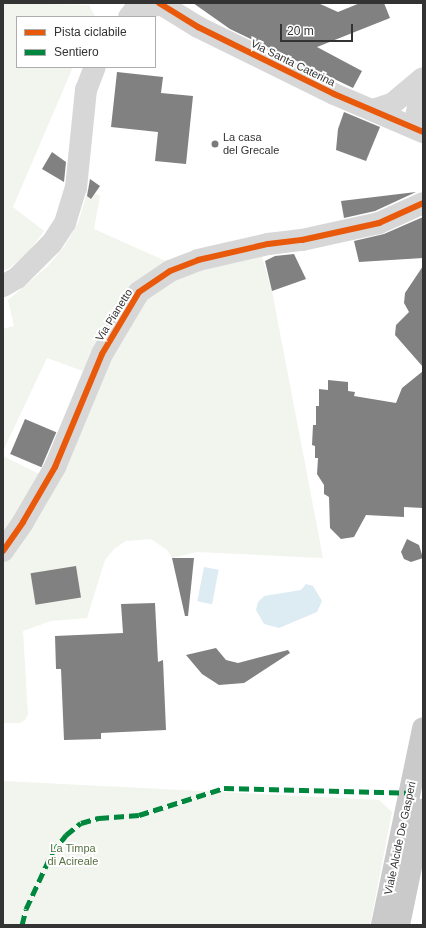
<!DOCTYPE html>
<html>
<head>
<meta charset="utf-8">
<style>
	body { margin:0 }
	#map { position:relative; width:426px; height:928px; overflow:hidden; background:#fff; font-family:Helvetica,sans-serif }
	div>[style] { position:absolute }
	.green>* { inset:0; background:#f1f5ed }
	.water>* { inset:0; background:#ddebf3; transform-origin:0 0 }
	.building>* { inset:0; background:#818181; transform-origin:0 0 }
	.minor>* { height:22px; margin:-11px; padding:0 11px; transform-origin:11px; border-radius:11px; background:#d7d7d7 }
	.major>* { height:22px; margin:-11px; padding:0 11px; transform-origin:11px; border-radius:11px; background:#cacaca }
	.quiet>* { height:5px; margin-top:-2.5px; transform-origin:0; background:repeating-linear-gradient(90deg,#00873e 0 10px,transparent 0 15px) }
	.cycleway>* { height:6px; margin:-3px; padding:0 3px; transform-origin:3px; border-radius:3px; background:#e8590c }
	.dots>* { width:11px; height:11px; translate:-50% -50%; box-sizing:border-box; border:2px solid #fff; border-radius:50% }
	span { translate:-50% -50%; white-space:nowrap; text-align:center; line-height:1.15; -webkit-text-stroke:4px #fff; paint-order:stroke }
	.street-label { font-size:11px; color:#333 }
	.poi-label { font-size:11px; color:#333 }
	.left { translate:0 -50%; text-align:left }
	.park-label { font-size:11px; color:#56703f }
	.frame { position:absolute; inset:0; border:4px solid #333; pointer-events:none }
	.legend { position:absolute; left:16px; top:16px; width:140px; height:52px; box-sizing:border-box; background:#fff; border:1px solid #adadad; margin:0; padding:5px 7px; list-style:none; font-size:12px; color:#333 }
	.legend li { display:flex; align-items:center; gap:8px; height:20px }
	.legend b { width:20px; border:1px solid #adadad }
	.scale { position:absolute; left:280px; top:24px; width:73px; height:18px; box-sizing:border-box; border:2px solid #333; border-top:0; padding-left:5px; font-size:12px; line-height:14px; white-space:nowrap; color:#333; -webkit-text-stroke:3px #fff; paint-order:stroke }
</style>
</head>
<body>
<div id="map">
	<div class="green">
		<i style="clip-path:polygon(3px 3px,89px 5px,95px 16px,17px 17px,17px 67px,73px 67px,13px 207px,44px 231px,27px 254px,8px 269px,3px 270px)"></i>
		<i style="clip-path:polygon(88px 190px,100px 196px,94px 229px,168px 262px,125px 295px,101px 334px,83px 371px,47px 358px,3px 451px,3px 329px,14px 326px,8px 300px,47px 267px,64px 247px,78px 223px)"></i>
		<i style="clip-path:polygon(260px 250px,272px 291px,323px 558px,197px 552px,172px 558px,167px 550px,151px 539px,126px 541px,114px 549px,105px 560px,87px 618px,51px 621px,23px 631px,28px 714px,25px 720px,20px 723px,3px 723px,3px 559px,108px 358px,144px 295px,172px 275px)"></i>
		<i style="clip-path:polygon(3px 456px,43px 476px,3px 537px)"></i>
		<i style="clip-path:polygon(3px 781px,379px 800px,392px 812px,370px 925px,3px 925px)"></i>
	</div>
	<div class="water">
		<i style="left:204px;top:567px;width:15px;height:35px;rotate:11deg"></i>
		<i style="clip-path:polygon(306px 584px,313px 586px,322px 601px,317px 612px,279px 628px,264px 624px,256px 610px,258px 602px,264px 596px,301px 590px)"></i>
	</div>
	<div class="building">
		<i style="clip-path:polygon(193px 3px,318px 3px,338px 12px,360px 3px,384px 3px,390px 18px,317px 47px,362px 71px,353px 88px,230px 29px)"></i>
		<i style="clip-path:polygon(117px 72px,163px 77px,161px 93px,193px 96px,186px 164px,155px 161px,158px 132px,111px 127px)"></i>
		<i style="clip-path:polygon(344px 112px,380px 127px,366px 161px,336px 150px,338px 129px)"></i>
		<i style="clip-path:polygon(52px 152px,66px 162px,64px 182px,42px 169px)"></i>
		<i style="clip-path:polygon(90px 179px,100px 186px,91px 199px,87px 196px)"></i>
		<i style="clip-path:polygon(416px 192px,375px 211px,344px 218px,341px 201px)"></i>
		<i style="clip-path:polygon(423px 217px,423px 258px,359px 262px,354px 241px,384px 234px)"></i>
		<i style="clip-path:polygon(294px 254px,306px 279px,272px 291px,265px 261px,275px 256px)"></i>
		<i style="clip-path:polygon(423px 266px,423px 367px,395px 335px,396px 325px,409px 312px,404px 303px,405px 293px)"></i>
		<i style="clip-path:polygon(423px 371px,423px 508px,404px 507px,404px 517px,366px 515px,354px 537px,341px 539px,330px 528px,329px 497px,324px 494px,324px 485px,317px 474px,318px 458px,315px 458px,315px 446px,312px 445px,313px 425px,316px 425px,316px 406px,319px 406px,319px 389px,328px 390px,328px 380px,348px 382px,348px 391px,355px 392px,354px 396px,396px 403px,402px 388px)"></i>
		<i style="left:25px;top:419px;width:34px;height:38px;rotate:23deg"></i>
		<i style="clip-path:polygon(407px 539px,419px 545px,423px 558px,411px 562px,404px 559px,401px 552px)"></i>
		<i style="clip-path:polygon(172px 558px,194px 558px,188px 616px,185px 616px)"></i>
		<i style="left:76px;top:566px;width:32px;height:46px;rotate:81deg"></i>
		<i style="clip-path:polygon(155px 603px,158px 662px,163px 660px,166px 730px,101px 733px,101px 739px,64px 740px,61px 669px,56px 669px,55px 636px,123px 633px,121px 604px)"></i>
		<i style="clip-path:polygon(216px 648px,226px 660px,238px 663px,288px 650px,290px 653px,244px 683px,219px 685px,202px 674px,186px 655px)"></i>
	</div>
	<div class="minor">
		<i style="left:159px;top:3px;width:46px;rotate:31.6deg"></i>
		<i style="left:198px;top:27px;width:152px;rotate:26.2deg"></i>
		<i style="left:334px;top:94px;width:97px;rotate:23.1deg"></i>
		<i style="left:129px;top:17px;width:8px;rotate:-50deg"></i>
		<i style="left:134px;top:11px;width:27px;rotate:-15deg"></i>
		<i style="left:373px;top:110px;width:20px;rotate:-18deg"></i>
		<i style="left:392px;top:104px;width:40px;rotate:-40deg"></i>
		<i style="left:414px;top:126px;width:44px;rotate:-78.2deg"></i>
		<i style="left:3px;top:286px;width:16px;rotate:-30deg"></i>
		<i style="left:17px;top:278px;width:49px;rotate:-45deg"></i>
		<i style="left:52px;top:243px;width:24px;rotate:-57deg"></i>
		<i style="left:65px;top:223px;width:37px;rotate:-73deg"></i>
		<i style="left:76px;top:188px;width:99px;rotate:-84.2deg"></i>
		<i style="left:86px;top:90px;width:25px;rotate:-69deg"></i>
		<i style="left:3px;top:551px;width:35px;rotate:-55deg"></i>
		<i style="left:23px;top:522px;width:64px;rotate:-59.8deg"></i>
		<i style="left:55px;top:467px;width:122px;rotate:-67.4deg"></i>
		<i style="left:102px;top:354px;width:72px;rotate:-59.2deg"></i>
		<i style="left:139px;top:292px;width:37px;rotate:-34deg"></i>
		<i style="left:170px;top:271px;width:30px;rotate:-21deg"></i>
		<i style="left:198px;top:260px;width:72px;rotate:-12.9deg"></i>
		<i style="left:268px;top:244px;width:34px;rotate:-7deg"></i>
		<i style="left:302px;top:240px;width:79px;rotate:-12.4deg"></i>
		<i style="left:379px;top:223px;width:48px;rotate:-24.4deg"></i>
	</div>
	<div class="major">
		<i style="left:382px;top:925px;width:201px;rotate:-78.2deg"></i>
		<i style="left:399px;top:925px;width:118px;rotate:-78.3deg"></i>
	</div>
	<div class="quiet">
		<i style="left:22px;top:925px;width:16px;rotate:-76deg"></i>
		<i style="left:26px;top:909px;width:62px;rotate:-65.1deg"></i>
		<i style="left:52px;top:853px;width:23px;rotate:-52deg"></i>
		<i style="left:66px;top:835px;width:19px;rotate:-39deg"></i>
		<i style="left:81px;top:823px;width:19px;rotate:-16deg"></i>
		<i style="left:99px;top:818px;width:40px;rotate:-4.3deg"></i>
		<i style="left:139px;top:815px;width:89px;rotate:-17.6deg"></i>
		<i style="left:224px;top:788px;width:186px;rotate:1.5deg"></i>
	</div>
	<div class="cycleway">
		<i style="left:159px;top:3px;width:46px;rotate:31.6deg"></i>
		<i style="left:198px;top:27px;width:152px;rotate:26.2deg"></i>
		<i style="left:334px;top:94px;width:97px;rotate:23.1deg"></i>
		<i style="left:3px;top:551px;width:35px;rotate:-55deg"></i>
		<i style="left:23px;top:522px;width:64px;rotate:-59.8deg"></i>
		<i style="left:55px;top:467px;width:122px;rotate:-67.4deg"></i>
		<i style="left:102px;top:354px;width:72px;rotate:-59.2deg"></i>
		<i style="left:139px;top:292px;width:37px;rotate:-34deg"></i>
		<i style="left:170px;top:271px;width:30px;rotate:-21deg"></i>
		<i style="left:198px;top:260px;width:72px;rotate:-12.9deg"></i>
		<i style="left:268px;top:244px;width:34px;rotate:-7deg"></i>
		<i style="left:302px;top:240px;width:79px;rotate:-12.4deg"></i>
		<i style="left:379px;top:223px;width:48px;rotate:-24.4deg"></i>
	</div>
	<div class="dots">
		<i style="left:215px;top:144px;background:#7a7a7a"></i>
	</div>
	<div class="street-label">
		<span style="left:293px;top:63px;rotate:26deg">Via Santa Caterina</span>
		<span style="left:114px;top:315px;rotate:-58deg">Via Pianetto</span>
		<span style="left:400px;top:838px;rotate:-78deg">Viale Alcide De Gasperi</span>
	</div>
	<div class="poi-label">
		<span class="left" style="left:223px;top:144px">La casa<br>del Grecale</span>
	</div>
	<div class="park-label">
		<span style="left:73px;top:855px">La Timpa<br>di Acireale</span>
	</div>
	<div class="frame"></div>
	<ul class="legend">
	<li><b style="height:5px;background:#e8590c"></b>Pista ciclabile</li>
	<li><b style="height:5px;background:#00873e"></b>Sentiero</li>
	</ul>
	<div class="scale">20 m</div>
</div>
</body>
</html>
